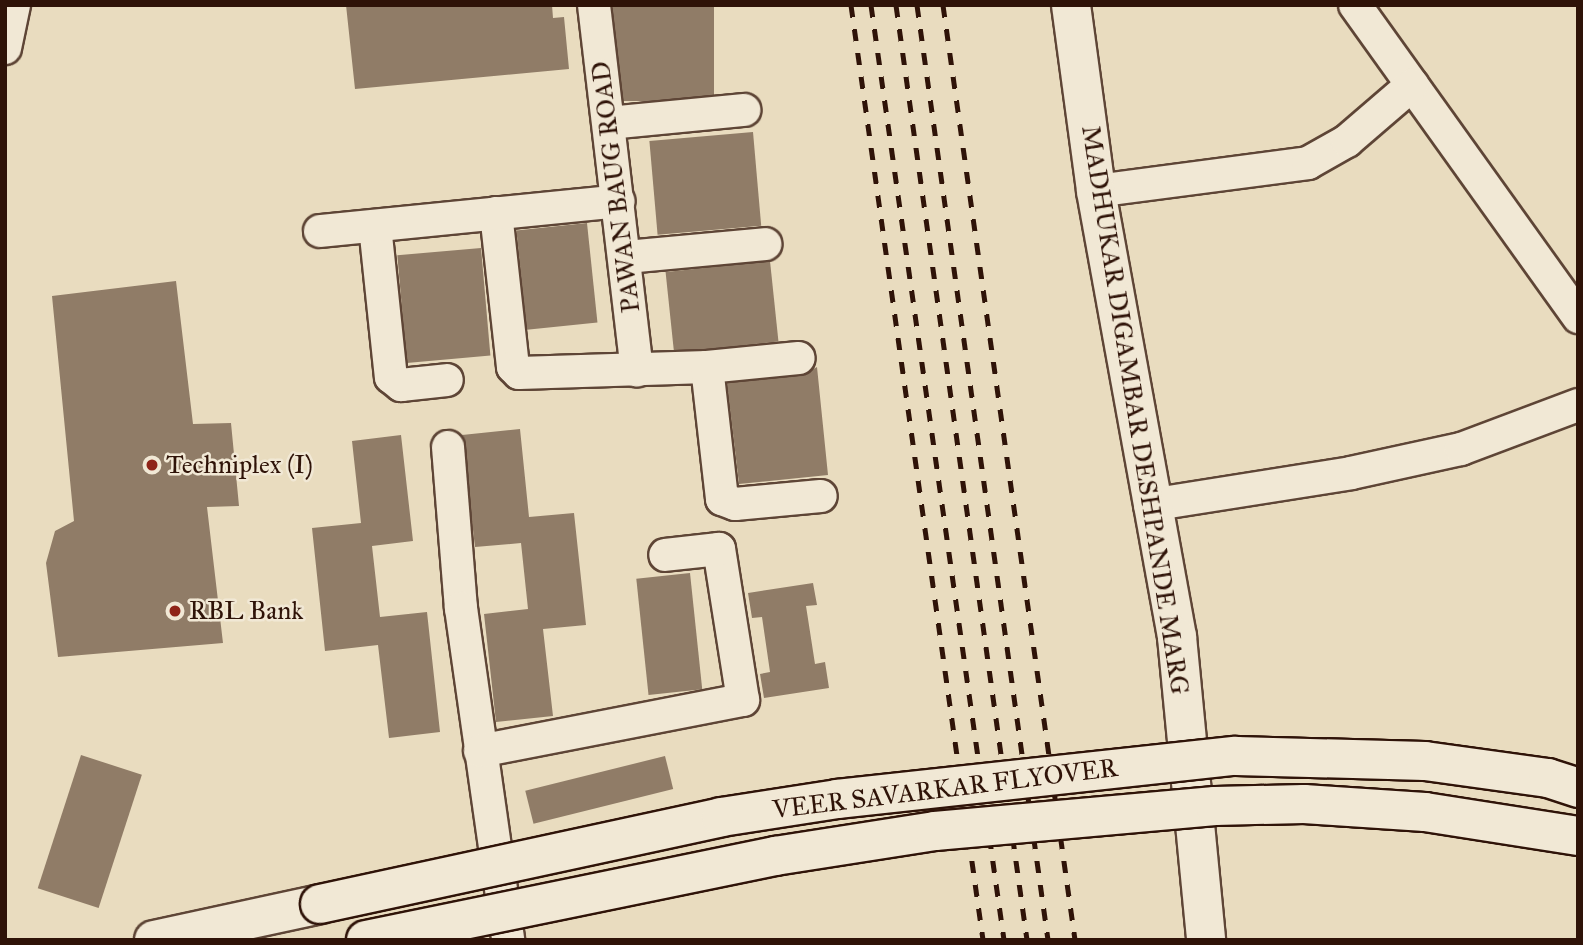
<!DOCTYPE html>
<html>
<head>
<meta charset="utf-8">
<style>
	body { margin:0 }
	#map { position:relative; width:1583px; height:945px; overflow:hidden; background:#e9dcbf; font-family:"IM FELL Great Primer",serif }
	div>[style] { position:absolute }
	.building>* { inset:0; background:#907c67; transform-origin:0 0 }
	.roads { filter:drop-shadow(2px 0 #5e4536) drop-shadow(-2px 0 #5e4536) drop-shadow(0 2px #5e4536) drop-shadow(0 -2px #5e4536) }
	.street>* { height:32px; margin:-16px; padding:0 16px; transform-origin:16px; border-radius:16px; background:#f1e8d5 }
	.secondary>* { height:38px; margin:-19px; padding:0 19px; transform-origin:19px; border-radius:19px; background:#f1e8d5 }
	.rail>* { height:5px; margin-top:-2.5px; transform-origin:0; background:repeating-linear-gradient(90deg,#2f1308 0 12px,transparent 0 24px) }
	.bridges { filter:drop-shadow(2px 0 #2f1308) drop-shadow(-2px 0 #2f1308) drop-shadow(0 2px #2f1308) drop-shadow(0 -2px #2f1308) }
	.secondary-bridge>* { height:38px; margin:-19px; padding:0 19px; transform-origin:19px; border-radius:19px; background:#f1e8d5 }
	.dots>* { width:19px; height:19px; translate:-50% -50%; box-sizing:border-box; border:4px solid #f1e8d5; border-radius:50% }
	span { translate:-50% -50%; white-space:nowrap; text-align:center; line-height:1.15; -webkit-text-stroke:5px #f1e8d5; paint-order:stroke }
	.street-label { font-size:26px; color:#2f1308 }
	.poi-label { font-size:26px; color:#2f1308 }
	.left { translate:0 -50%; text-align:left }
	.frame { position:absolute; inset:0; border:7px solid #2f1308; pointer-events:none }
</style>
</head>
<body>
<div id="map">
	<div class="building">
		<i style="clip-path:polygon(346px 5px,552px 5px,553px 18px,564px 17px,569px 69px,355px 89px)"></i>
		<i style="left:613px;top:5px;width:101px;height:96px"></i>
		<i style="left:753px;top:132px;width:94px;height:104px;rotate:85deg"></i>
		<i style="left:587px;top:223px;width:100px;height:71px;rotate:84deg"></i>
		<i style="left:481px;top:248px;width:108px;height:84px;rotate:85deg"></i>
		<i style="left:770px;top:261px;width:81px;height:105px;rotate:84deg"></i>
		<i style="clip-path:polygon(176px 281px,193px 424px,231px 423px,239px 506px,207px 507px,223px 643px,58px 657px,46px 563px,55px 531px,74px 521px,52px 296px)"></i>
		<i style="clip-path:polygon(817px 367px,828px 475px,739px 484px,727px 383px,801px 376px)"></i>
		<i style="clip-path:polygon(520px 429px,529px 517px,574px 513px,586px 625px,543px 629px,553px 716px,496px 722px,484px 614px,528px 609px,521px 543px,475px 547px,462px 435px)"></i>
		<i style="clip-path:polygon(401px 435px,413px 541px,372px 546px,380px 617px,427px 612px,440px 732px,389px 738px,378px 645px,325px 651px,312px 528px,361px 523px,352px 441px)"></i>
		<i style="left:690px;top:573px;width:117px;height:54px;rotate:84deg"></i>
		<i style="clip-path:polygon(813px 583px,817px 605px,806px 606px,815px 664px,825px 662px,829px 688px,764px 698px,760px 674px,770px 672px,762px 617px,752px 618px,748px 593px)"></i>
		<i style="left:81px;top:755px;width:64px;height:140px;rotate:18deg"></i>
		<i style="left:665px;top:756px;width:34px;height:144px;rotate:76deg"></i>
	</div>
	<div class="roads">
		<div class="street">
			<i style="left:594px;top:5px;width:368px;rotate:83.3deg"></i>
			<i style="left:1355px;top:5px;width:384px;rotate:54.4deg"></i>
			<i style="left:5px;top:48px;width:44px;rotate:-78.2deg"></i>
			<i style="left:609px;top:123px;width:136px;rotate:-5.5deg"></i>
			<i style="left:1096px;top:191px;width:214px;rotate:-7.5deg"></i>
			<i style="left:1308px;top:163px;width:45px;rotate:-29.4deg"></i>
			<i style="left:1347px;top:141px;width:86px;rotate:-40.7deg"></i>
			<i style="left:496px;top:213px;width:155px;rotate:83.7deg"></i>
			<i style="left:513px;top:367px;width:8px;rotate:45deg"></i>
			<i style="left:519px;top:373px;width:188px;rotate:-1.8deg"></i>
			<i style="left:707px;top:367px;width:92px;rotate:-5.6deg"></i>
			<i style="left:375px;top:226px;width:152px;rotate:84deg"></i>
			<i style="left:391px;top:377px;width:13px;rotate:39deg"></i>
			<i style="left:401px;top:385px;width:46px;rotate:-6.2deg"></i>
			<i style="left:320px;top:231px;width:300px;rotate:-5.7deg"></i>
			<i style="left:626px;top:257px;width:140px;rotate:-5.3deg"></i>
			<i style="left:707px;top:367px;width:133px;rotate:83.5deg"></i>
			<i style="left:722px;top:499px;width:14px;rotate:21deg"></i>
			<i style="left:735px;top:504px;width:86px;rotate:-5.3deg"></i>
			<i style="left:448px;top:447px;width:162px;rotate:85.4deg"></i>
			<i style="left:461px;top:608px;width:335px;rotate:81.9deg"></i>
			<i style="left:1150px;top:505px;width:204px;rotate:-9deg"></i>
			<i style="left:1351px;top:473px;width:113px;rotate:-12.3deg"></i>
			<i style="left:1461px;top:449px;width:125px;rotate:-20.6deg"></i>
			<i style="left:480px;top:751px;width:268px;rotate:-11deg"></i>
			<i style="left:743px;top:700px;width:153px;rotate:-99deg"></i>
			<i style="left:719px;top:549px;width:54px;rotate:173.7deg"></i>
		</div>
		<div class="secondary">
			<i style="left:1071px;top:5px;width:188px;rotate:82.3deg"></i>
			<i style="left:1096px;top:191px;width:453px;rotate:79.7deg"></i>
			<i style="left:1177px;top:637px;width:304px;rotate:84.5deg"></i>
			<i style="left:154px;top:940px;width:170px;rotate:-12.2deg"></i>
		</div>
	</div>
	<div class="rail">
		<i style="left:851px;top:5px;width:944px;rotate:81.96deg"></i>
		<i style="left:871px;top:5px;width:944px;rotate:81.9deg"></i>
		<i style="left:896px;top:5px;width:944px;rotate:82.02deg"></i>
		<i style="left:917px;top:5px;width:944px;rotate:82.02deg"></i>
		<i style="left:943px;top:5px;width:944px;rotate:81.96deg"></i>
	</div>
	<div class="bridges">
		<div class="secondary-bridge">
			<i style="left:320px;top:904px;width:410px;rotate:-12.2deg"></i>
			<i style="left:721px;top:817px;width:117px;rotate:-8.8deg"></i>
			<i style="left:837px;top:799px;width:401px;rotate:-6.2deg"></i>
			<i style="left:1236px;top:756px;width:189px;rotate:1.5deg"></i>
			<i style="left:1425px;top:761px;width:124px;rotate:7.9deg"></i>
			<i style="left:1548px;top:778px;width:32px;rotate:18deg"></i>
			<i style="left:366px;top:940px;width:418px;rotate:-11.6deg"></i>
			<i style="left:775px;top:856px;width:162px;rotate:-8.9deg"></i>
			<i style="left:935px;top:831px;width:281px;rotate:-5.1deg"></i>
			<i style="left:1215px;top:806px;width:89px;rotate:-1.3deg"></i>
			<i style="left:1304px;top:804px;width:121px;rotate:3.8deg"></i>
			<i style="left:1425px;top:812px;width:155px;rotate:8.9deg"></i>
		</div>
	</div>
	<div class="dots">
		<i style="left:152px;top:465px;background:#8f2418"></i>
		<i style="left:175px;top:611px;background:#8f2418"></i>
	</div>
	<div class="street-label">
		<span style="left:616px;top:187px;rotate:-97deg">PAWAN BAUG ROAD</span>
		<span style="left:1135px;top:410px;rotate:81deg">MADHUKAR DIGAMBAR DESHPANDE MARG</span>
		<span style="left:945px;top:789px;rotate:-7deg">VEER SAVARKAR FLYOVER</span>
	</div>
	<div class="poi-label">
		<span class="left" style="left:166px;top:465px">Techniplex (I)</span>
		<span class="left" style="left:189px;top:611px">RBL Bank</span>
	</div>
	<div class="frame"></div>
</div>
</body>
</html>
